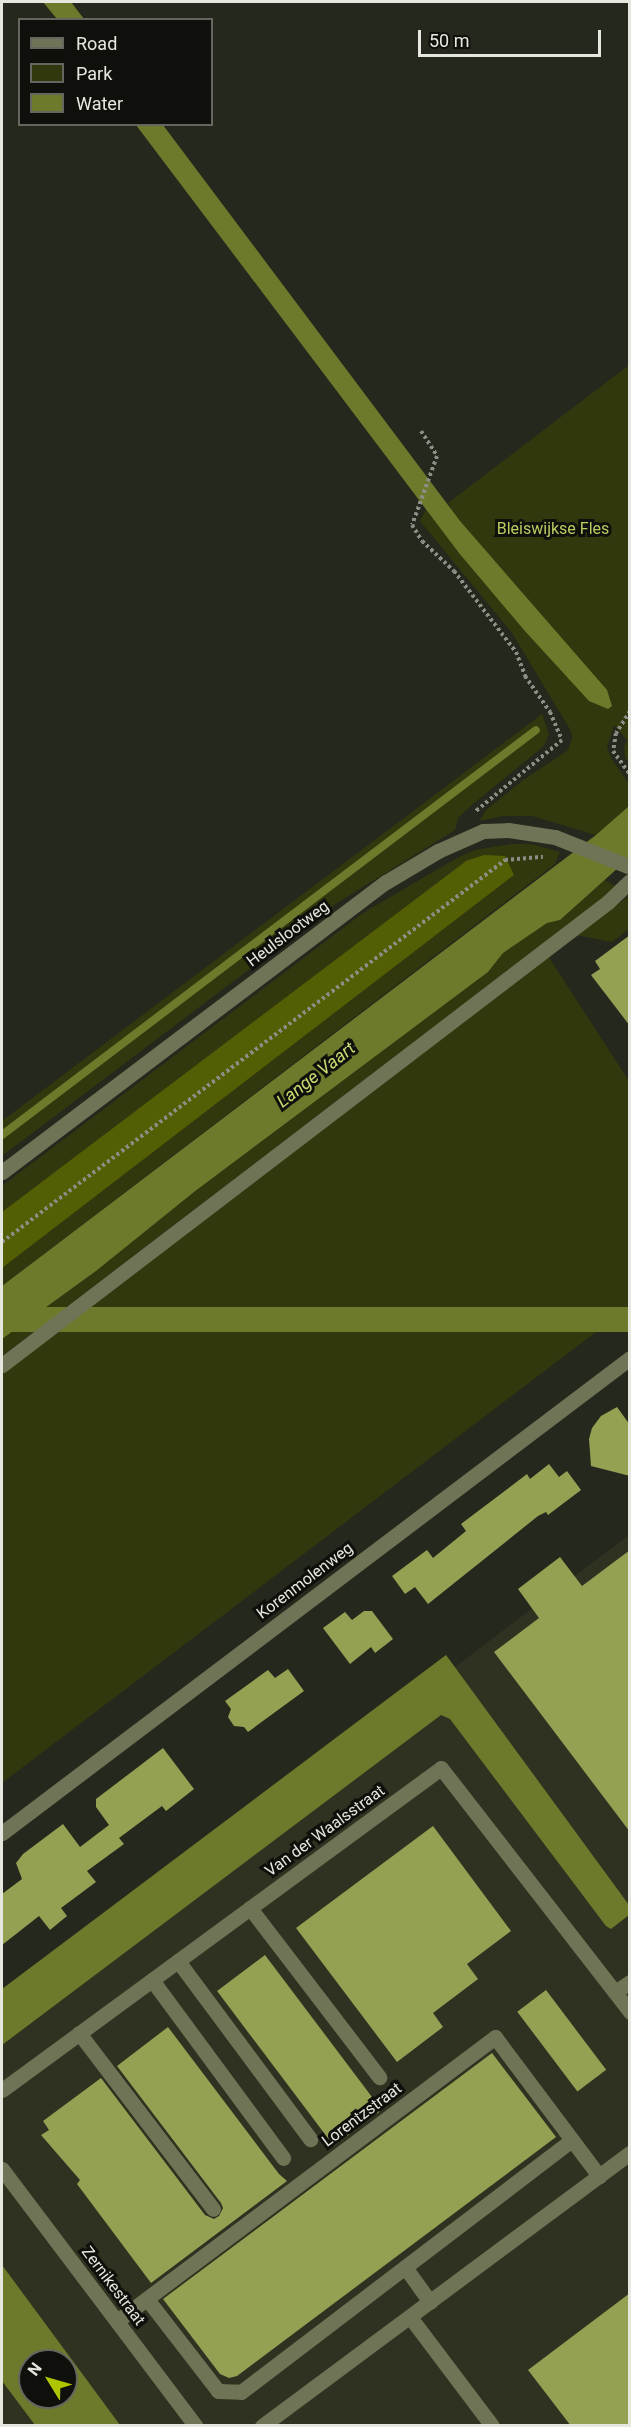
<!DOCTYPE html>
<html>
<head>
<meta charset="utf-8">
<style>
	body { margin:0 }
	#map { position:relative; width:631px; height:2427px; overflow:hidden; background:#25281c; font-family:Roboto,sans-serif }
	div>[style] { position:absolute }
	.built>* { inset:0; background:#2f3220 }
	.green>* { inset:0; background:#31380d }
	.forest>* { inset:0; background:#545e04 }
	.water>* { inset:0; background:#6e7a2b; transform-origin:0 0 }
	.stream>* { height:8px; margin:-4px; padding:0 4px; transform-origin:4px; border-radius:4px; background:#6e7a2b }
	.building>* { inset:0; background:#94a153; transform-origin:0 0 }
	.path>* { height:4px; margin-top:-2px; transform-origin:0; background:repeating-linear-gradient(90deg,#8c8f85 0 3px,transparent 0 6px) }
	.minor>* { height:15px; margin:-7.5px; padding:0 7.5px; transform-origin:7.5px; border-radius:7.5px; background:#6e7455 }
	span { translate:-50% -50%; white-space:nowrap; text-align:center; line-height:1.15; -webkit-text-stroke:6px #0f100b; paint-order:stroke }
	.park-label { font-size:16px; color:#bacb61 }
	.street-label { font-size:16px; color:#e6e8e0 }
	.water-label { font-size:18px; color:#c8da70; font-style:italic }
	.frame { position:absolute; inset:0; border:3px solid #e6e8e0; pointer-events:none }
	.legend { position:absolute; left:18px; top:18px; width:195px; height:108px; box-sizing:border-box; background:#0f100b; border:2px solid #656660; margin:0; padding:8px 10px; list-style:none; font-size:18px; color:#e6e8e0 }
	.legend li { display:flex; align-items:center; gap:12px; height:30px }
	.legend b { width:30px; border:2px solid #656660 }
	.north { position:absolute; left:18px; top:2349px; width:60px; height:60px; box-sizing:border-box; background:#0f100b; border:2px solid #656660; border-radius:50%; rotate:307deg; font-size:16px; font-weight:700; line-height:24px; text-align:center; color:#e6e8e0 }
	.north::after { content:''; display:block; margin:auto; width:21px; height:27px; background:#b0c501; clip-path:polygon(50% 0,100% 100%,50% 72%,0 100%) }
	.scale { position:absolute; left:418px; top:30px; width:183px; height:27px; box-sizing:border-box; border:3px solid #e6e8e0; border-top:0; padding-left:8px; font-size:18px; line-height:21px; white-space:nowrap; color:#e6e8e0; -webkit-text-stroke:4px #0f100b; paint-order:stroke }
</style>
</head>
<body>
<div id="map">
	<div class="built">
		<i style="clip-path:polygon(evenodd,629px 1535px,629px 2425px,2px 2426px,2px 2011px,629px 1535px,30px 2361px,66px 2361px,66px 2397px,30px 2397px,30px 2361px)"></i>
	</div>
	<div class="green">
		<i style="clip-path:polygon(629px 365px,629px 762px,625px 757px,624px 747px,627px 740px,614px 725px,607px 747px,611px 758px,629px 784px,629px 806px,596px 835px,532px 816px,503px 816px,480px 821px,486px 810px,522px 781px,568px 750px,572px 738px,571px 731px,512px 633px,420px 521px,426px 509px,459px 553px,441px 515px,451px 507px,448px 503px)"></i>
		<i style="clip-path:polygon(542px 714px,549px 734px,544px 746px,473px 804px,458px 818px,455px 830px,337px 903px,2px 1156px,2px 1121px)"></i>
		<i style="clip-path:polygon(511px 844px,531px 844px,560px 852px,555px 864px,2px 1286px,2px 1268px,466px 861px,2px 1212px,2px 1186px,363px 913px,457px 858px,475px 850px)"></i>
		<i style="clip-path:polygon(603px 879px,617px 887px,2px 1356px,2px 1339px,96px 1271px,194px 1192px,488px 972px,503px 953px,547px 922px,560px 920px)"></i>
		<i style="clip-path:polygon(629px 896px,629px 929px,612px 942px,576px 935px)"></i>
		<i style="clip-path:polygon(548px 956px,629px 1081px,629px 1307px,2px 1783px,2px 1373px)"></i>
	</div>
	<div class="forest">
		<i style="clip-path:polygon(484px 855px,505px 856px,514px 875px,2px 1268px,2px 1212px,466px 861px)"></i>
	</div>
	<div class="water">
		<i style="clip-path:polygon(43px 2px,71px 2px,84px 19px,57px 19px)"></i>
		<i style="clip-path:polygon(136px 125px,163px 125px,460px 521px,607px 690px,612px 706px,608px 709px,589px 701px,524px 630px,459px 553px)"></i>
		<i style="clip-path:polygon(629px 806px,629px 858px,560px 920px,547px 923px,503px 953px,488px 972px,194px 1192px,96px 1271px,2px 1339px,2px 1286px,596px 835px)"></i>
		<i style="left:629px;top:1307px;width:25px;height:787px;rotate:90deg"></i>
		<i style="clip-path:polygon(446px 1655px,629px 1905px,629px 1915px,611px 1929px,606px 1926px,450px 1719px,441px 1715px,2px 2045px,2px 1989px)"></i>
		<i style="clip-path:polygon(evenodd,2px 2265px,120px 2425px,35px 2425px,2px 2381px,2px 2265px,30px 2361px,66px 2361px,66px 2397px,30px 2397px,30px 2361px)"></i>
	</div>
	<div class="stream">
		<i style="left:2px;top:1135px;width:670px;rotate:-37.18deg"></i>
	</div>
	<div class="building">
		<i style="clip-path:polygon(630px 935px,630px 1026px,591px 975px,600px 969px,595px 961px)"></i>
		<i style="clip-path:polygon(617px 1407px,630px 1425px,630px 1476px,591px 1466px,589px 1439px,592px 1428px,601px 1416px)"></i>
		<i style="clip-path:polygon(549px 1464px,559px 1477px,567px 1471px,581px 1490px,548px 1515px,546px 1512px,538px 1516px,428px 1604px,415px 1587px,405px 1594px,392px 1576px,427px 1550px,433px 1558px,466px 1531px,461px 1524px,527px 1474px,530px 1479px)"></i>
		<i style="clip-path:polygon(630px 1550px,630px 1832px,494px 1652px,539px 1618px,518px 1589px,560px 1557px,582px 1586px)"></i>
		<i style="clip-path:polygon(364px 1611px,372px 1611px,393px 1639px,375px 1653px,371px 1647px,350px 1664px,323px 1628px,345px 1612px,352px 1620px)"></i>
		<i style="clip-path:polygon(288px 1669px,304px 1691px,248px 1732px,244px 1727px,234px 1726px,228px 1717px,231px 1709px,225px 1701px,268px 1670px,275px 1678px)"></i>
		<i style="clip-path:polygon(163px 1748px,194px 1789px,166px 1811px,162px 1806px,119px 1838px,124px 1844px,87px 1871px,96px 1882px,61px 1908px,67px 1916px,50px 1930px,39px 1916px,2px 1945px,2px 1894px,22px 1879px,16px 1863px,23px 1854px,63px 1824px,80px 1847px,109px 1825px,96px 1807px,96px 1799px)"></i>
		<i style="clip-path:polygon(433px 1826px,511px 1931px,467px 1964px,478px 1979px,433px 2013px,443px 2027px,397px 2062px,296px 1928px)"></i>
		<i style="left:265px;top:1955px;width:194px;height:60px;rotate:53deg"></i>
		<i style="left:546px;top:1990px;width:100px;height:36px;rotate:53deg"></i>
		<i style="clip-path:polygon(168px 2027px,279px 2174px,287px 2181px,151px 2283px,77px 2184px,80px 2180px,41px 2135px,49px 2130px,43px 2121px,101px 2078px,205px 2215px,214px 2219px,219px 2216px,223px 2208px,221px 2203px,117px 2066px)"></i>
		<i style="clip-path:polygon(492px 2053px,556px 2137px,237px 2376px,229px 2378px,220px 2374px,163px 2299px)"></i>
		<i style="clip-path:polygon(630px 2293px,630px 2426px,571px 2426px,528px 2370px)"></i>
	</div>
	<div class="path">
		<i style="left:421px;top:431px;width:30px;rotate:57deg"></i>
		<i style="left:437px;top:456px;width:73px;rotate:109.9deg"></i>
		<i style="left:412px;top:525px;width:19px;rotate:58deg"></i>
		<i style="left:422px;top:541px;width:44px;rotate:43.2deg"></i>
		<i style="left:454px;top:571px;width:102px;rotate:52.6deg"></i>
		<i style="left:516px;top:652px;width:26px;rotate:69deg"></i>
		<i style="left:525px;top:676px;width:44px;rotate:55.2deg"></i>
		<i style="left:550px;top:712px;width:30px;rotate:67deg"></i>
		<i style="left:562px;top:740px;width:112px;rotate:140.5deg"></i>
		<i style="left:630px;top:711px;width:26px;rotate:122deg"></i>
		<i style="left:616px;top:733px;width:18px;rotate:99deg"></i>
		<i style="left:613px;top:751px;width:29px;rotate:54deg"></i>
		<i style="left:2px;top:1242px;width:632px;rotate:-37.21deg"></i>
		<i style="left:505px;top:860px;width:38px;rotate:-5deg"></i>
	</div>
	<div class="minor">
		<i style="left:2px;top:1172px;width:481px;rotate:-37.1deg"></i>
		<i style="left:386px;top:882px;width:61px;rotate:-30.8deg"></i>
		<i style="left:438px;top:851px;width:49px;rotate:-24deg"></i>
		<i style="left:483px;top:831px;width:25px;rotate:-2deg"></i>
		<i style="left:508px;top:830px;width:48px;rotate:8.5deg"></i>
		<i style="left:555px;top:837px;width:81px;rotate:21.8deg"></i>
		<i style="left:2px;top:1365px;width:763px;rotate:-37.38deg"></i>
		<i style="left:608px;top:902px;width:30px;rotate:-44deg"></i>
		<i style="left:2px;top:1833px;width:787px;rotate:-37.1deg"></i>
		<i style="left:250px;top:1908px;width:213px;rotate:52.6deg"></i>
		<i style="left:178px;top:1961px;width:222px;rotate:53.4deg"></i>
		<i style="left:152px;top:1980px;width:221px;rotate:53.6deg"></i>
		<i style="left:615px;top:1992px;width:18px;rotate:-34deg"></i>
		<i style="left:79px;top:2033px;width:221px;rotate:52.7deg"></i>
		<i style="left:2px;top:2090px;width:544px;rotate:-36.26deg"></i>
		<i style="left:441px;top:1768px;width:309px;rotate:52.2deg"></i>
		<i style="left:2px;top:2169px;width:322px;rotate:53deg"></i>
		<i style="left:405px;top:2267px;width:43px;rotate:54.5deg"></i>
		<i style="left:147px;top:2299px;width:116px;rotate:52.3deg"></i>
		<i style="left:218px;top:2391px;width:23px;rotate:2deg"></i>
		<i style="left:241px;top:2392px;width:416px;rotate:-37.3deg"></i>
		<i style="left:410px;top:2317px;width:136px;rotate:53deg"></i>
		<i style="left:117px;top:2321px;width:473px;rotate:-36.9deg"></i>
		<i style="left:495px;top:2037px;width:174px;rotate:53.2deg"></i>
		<i style="left:262px;top:2426px;width:458px;rotate:-36.6deg"></i>
	</div>
	<div class="park-label">
		<span style="left:553px;top:529px">Bleiswijkse Fles</span>
	</div>
	<div class="street-label">
		<span style="left:288px;top:934px;rotate:-37deg">Heulslootweg</span>
		<span style="left:305px;top:1581px;rotate:-37deg">Korenmolenweg</span>
		<span style="left:325px;top:1831px;rotate:-36deg">Van der Waalsstraat</span>
		<span style="left:362px;top:2115px;rotate:-37deg">Lorentzstraat</span>
		<span style="left:113px;top:2286px;rotate:53deg">Zernikestraat</span>
	</div>
	<div class="water-label">
		<span style="left:316px;top:1075px;rotate:-38deg">Lange Vaart</span>
	</div>
	<div class="frame"></div>
	<ul class="legend">
	<li><b style="height:8px;background:#6e7455"></b>Road</li>
	<li><b style="height:16px;background:#31380d"></b>Park</li>
	<li><b style="height:16px;background:#6e7a2b"></b>Water</li>
	</ul>
	<div class="north">N</div>
	<div class="scale">50 m</div>
</div>
</body>
</html>
